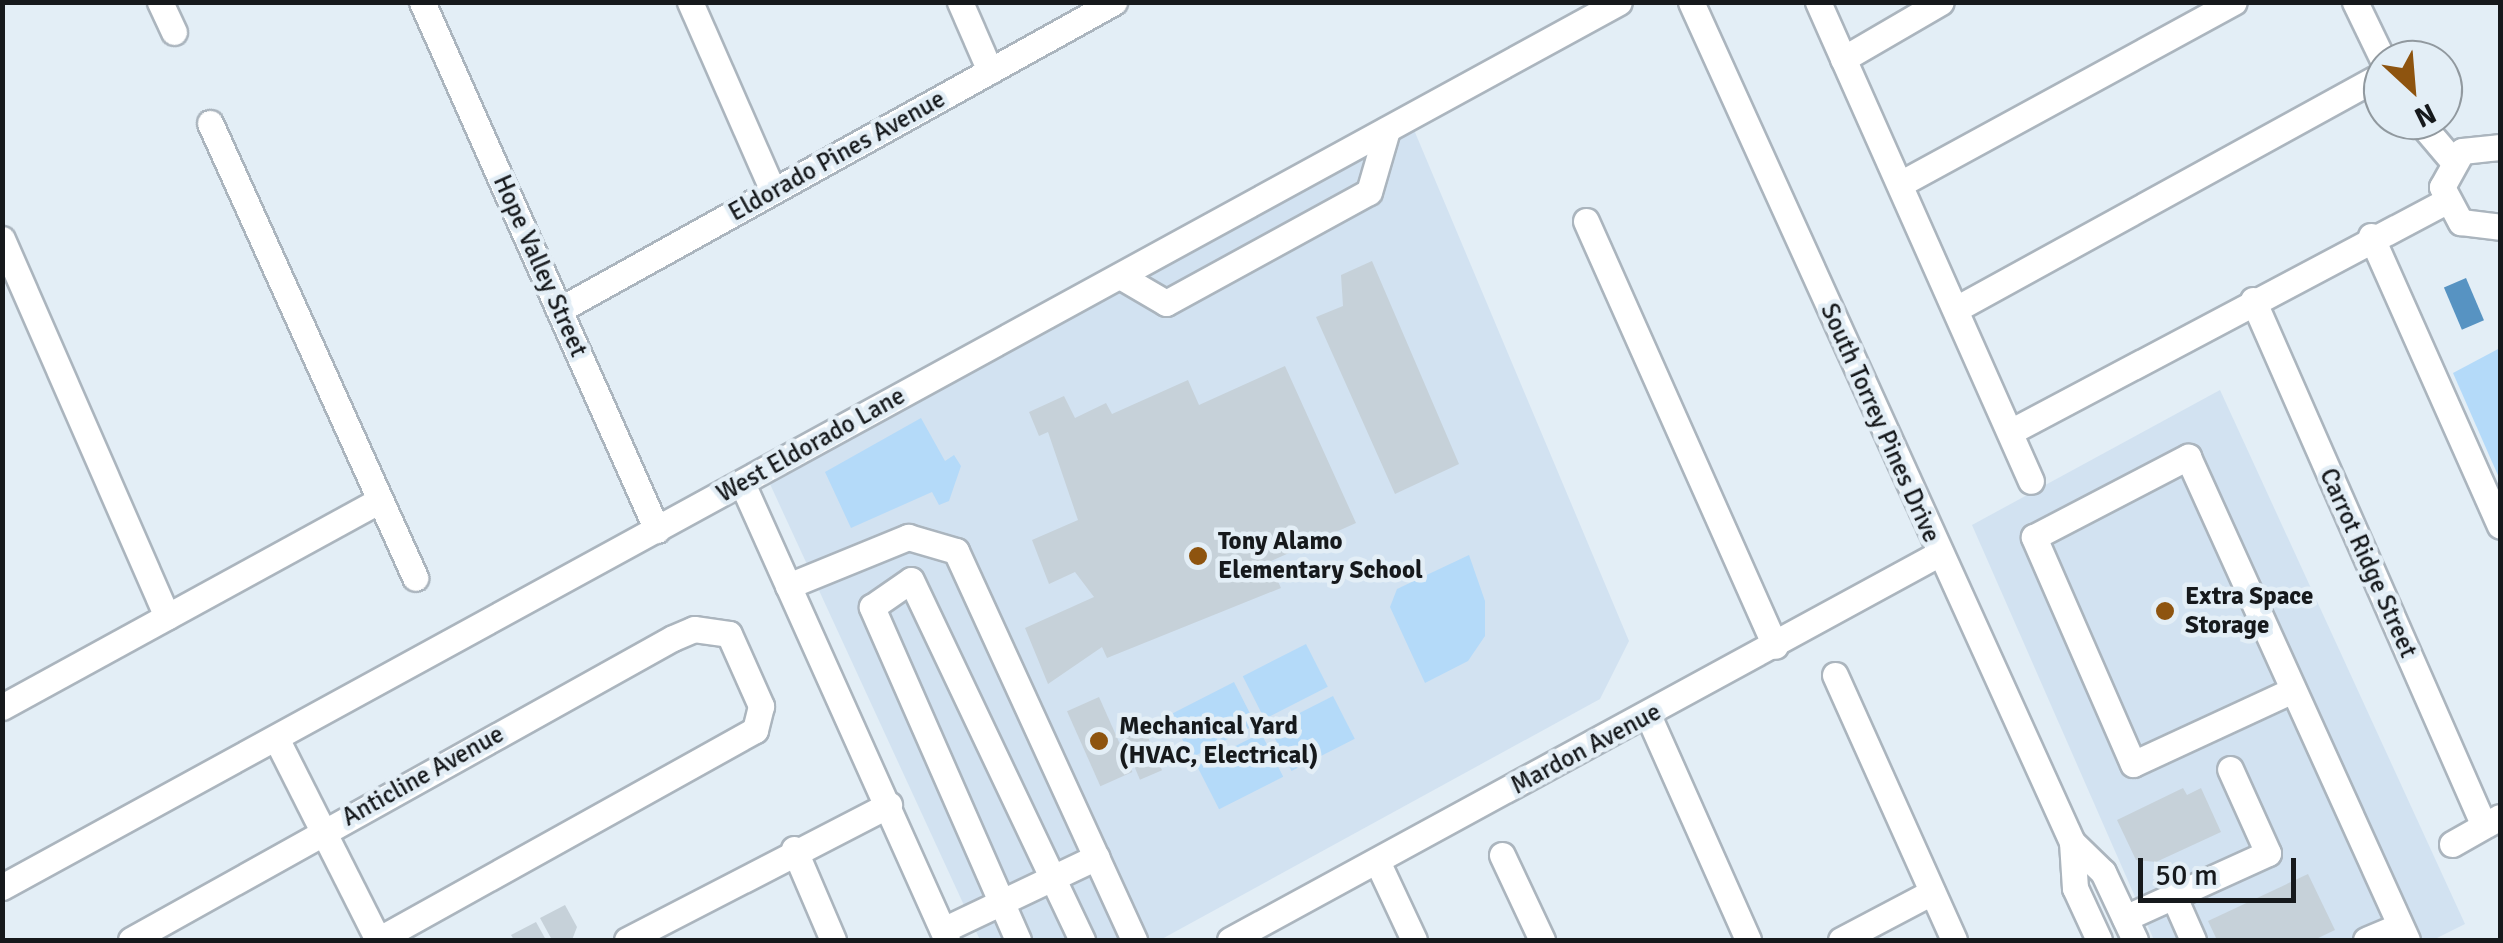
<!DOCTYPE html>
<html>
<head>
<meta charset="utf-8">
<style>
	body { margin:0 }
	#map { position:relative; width:2503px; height:943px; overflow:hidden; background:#e3eef6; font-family:Signika,sans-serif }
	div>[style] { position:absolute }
	.built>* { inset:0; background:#d2e2f1 }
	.green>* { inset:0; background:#b4daf9; transform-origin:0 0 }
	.water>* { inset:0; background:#5793c2; transform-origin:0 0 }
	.building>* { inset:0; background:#c6d1d9; transform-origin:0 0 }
	.roads { filter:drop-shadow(2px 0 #abb5be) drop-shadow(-2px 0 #abb5be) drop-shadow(0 2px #abb5be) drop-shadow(0 -2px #abb5be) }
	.minor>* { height:25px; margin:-12.5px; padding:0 12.5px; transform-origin:12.5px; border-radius:12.5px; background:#fff }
	.dots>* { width:28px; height:28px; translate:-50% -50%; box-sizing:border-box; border:5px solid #e3eef6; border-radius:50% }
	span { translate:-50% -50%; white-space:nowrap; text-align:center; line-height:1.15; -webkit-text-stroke:9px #e3eef6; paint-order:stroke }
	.street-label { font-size:25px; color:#16191c }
	.poi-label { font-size:25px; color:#16191c; font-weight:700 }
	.left { translate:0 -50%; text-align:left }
	.frame { position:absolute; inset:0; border:5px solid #16191c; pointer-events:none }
	.north { position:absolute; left:2363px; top:40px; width:100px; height:100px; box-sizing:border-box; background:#e3eef6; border:2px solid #91999f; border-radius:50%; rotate:154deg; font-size:28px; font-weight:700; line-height:40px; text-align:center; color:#16191c }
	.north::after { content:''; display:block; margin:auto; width:35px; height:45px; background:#8e540f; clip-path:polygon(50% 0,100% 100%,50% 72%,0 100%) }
	.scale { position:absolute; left:2138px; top:858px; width:158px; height:45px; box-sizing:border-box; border:5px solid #16191c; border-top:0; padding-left:12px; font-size:30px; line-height:35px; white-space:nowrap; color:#16191c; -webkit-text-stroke:8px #e3eef6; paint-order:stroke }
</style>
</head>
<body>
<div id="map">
	<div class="built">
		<i style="clip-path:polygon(1409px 118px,1629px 641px,1600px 699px,1160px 940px,980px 940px,764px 471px)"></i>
		<i style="clip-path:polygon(2220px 390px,2465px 924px,2433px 940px,2154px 940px,1972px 525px)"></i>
	</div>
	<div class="green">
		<i style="clip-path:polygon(2500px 348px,2500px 480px,2453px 373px)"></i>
		<i style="clip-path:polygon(921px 418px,945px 461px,954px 455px,961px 466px,949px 501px,939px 505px,932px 492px,851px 528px,825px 472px)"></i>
		<i style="clip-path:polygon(1469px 555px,1485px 601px,1485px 636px,1468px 661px,1425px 683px,1390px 607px,1397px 589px)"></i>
		<i style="left:1306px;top:644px;width:48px;height:71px;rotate:63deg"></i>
		<i style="left:1234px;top:682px;width:48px;height:72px;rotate:63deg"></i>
		<i style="left:1333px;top:696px;width:48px;height:71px;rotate:63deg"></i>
		<i style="left:1261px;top:733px;width:49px;height:72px;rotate:63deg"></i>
	</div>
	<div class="water">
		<i style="left:2466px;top:278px;width:46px;height:24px;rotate:67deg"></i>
	</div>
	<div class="building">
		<i style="clip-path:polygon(1372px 261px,1459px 464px,1395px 494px,1316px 317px,1343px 306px,1341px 275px)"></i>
		<i style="clip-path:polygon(1285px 366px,1356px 523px,1269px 562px,1281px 588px,1107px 658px,1102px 647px,1048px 684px,1025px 628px,1094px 597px,1075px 572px,1049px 584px,1032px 540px,1078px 520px,1048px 432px,1039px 436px,1029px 412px,1064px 396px,1075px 418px,1106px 403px,1112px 414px,1188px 380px,1199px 405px)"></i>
		<i style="left:1099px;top:697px;width:82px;height:35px;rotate:66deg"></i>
		<i style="left:1139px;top:716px;width:59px;height:24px;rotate:67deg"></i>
		<i style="clip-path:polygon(2183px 788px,2187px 795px,2201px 788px,2221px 832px,2156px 862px,2136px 860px,2117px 820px)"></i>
		<i style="clip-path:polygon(2308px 874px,2335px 930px,2314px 940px,2217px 940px,2208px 921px)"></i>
		<i style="clip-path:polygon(565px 905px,577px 927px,572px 940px,552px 940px,540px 918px)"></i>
		<i style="clip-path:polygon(536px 922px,546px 940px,514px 940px,511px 935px)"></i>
	</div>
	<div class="roads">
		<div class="minor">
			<i style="left:160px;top:2px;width:33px;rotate:65deg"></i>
			<i style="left:422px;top:2px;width:578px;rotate:66.01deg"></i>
			<i style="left:690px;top:2px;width:206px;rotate:66.3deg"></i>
			<i style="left:960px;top:2px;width:75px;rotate:66.5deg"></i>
			<i style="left:1691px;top:2px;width:922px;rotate:65.6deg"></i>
			<i style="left:2072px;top:842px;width:43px;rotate:44.1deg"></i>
			<i style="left:2103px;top:872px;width:75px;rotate:64.8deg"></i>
			<i style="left:1818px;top:2px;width:524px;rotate:66.03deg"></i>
			<i style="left:2355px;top:2px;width:64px;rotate:64.2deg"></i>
			<i style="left:1843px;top:59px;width:113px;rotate:-30.2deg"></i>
			<i style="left:2418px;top:120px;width:52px;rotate:49.6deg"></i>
			<i style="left:210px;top:123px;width:499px;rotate:65.7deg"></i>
			<i style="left:2500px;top:147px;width:38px;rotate:174deg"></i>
			<i style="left:2462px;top:151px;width:41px;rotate:119.1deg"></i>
			<i style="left:2442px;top:187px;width:40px;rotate:62deg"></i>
			<i style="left:2461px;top:222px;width:39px;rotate:7deg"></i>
			<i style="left:1900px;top:184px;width:380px;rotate:-28.6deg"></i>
			<i style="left:1586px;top:221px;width:465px;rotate:66deg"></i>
			<i style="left:2371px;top:236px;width:317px;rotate:66deg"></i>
			<i style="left:2px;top:239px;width:412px;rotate:66.4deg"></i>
			<i style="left:1120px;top:276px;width:53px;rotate:30.4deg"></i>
			<i style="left:1166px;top:303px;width:231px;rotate:-28.7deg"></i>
			<i style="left:1369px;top:192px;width:65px;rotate:-73.8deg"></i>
			<i style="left:2253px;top:300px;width:574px;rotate:66.29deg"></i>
			<i style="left:1956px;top:309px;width:487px;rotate:-28.8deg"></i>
			<i style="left:559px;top:310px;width:635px;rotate:-29.03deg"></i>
			<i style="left:2010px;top:432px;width:492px;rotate:-27.9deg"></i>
			<i style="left:742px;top:483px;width:501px;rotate:65.84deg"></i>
			<i style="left:788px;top:586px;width:130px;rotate:-22.2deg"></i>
			<i style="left:908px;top:537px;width:50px;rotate:16.3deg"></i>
			<i style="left:956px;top:551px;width:428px;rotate:65.4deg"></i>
			<i style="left:1835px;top:675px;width:290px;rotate:65.8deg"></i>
			<i style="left:2293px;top:690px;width:176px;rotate:155.2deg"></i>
			<i style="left:2133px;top:764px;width:248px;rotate:-113.6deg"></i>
			<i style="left:2034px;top:537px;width:174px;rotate:-27.5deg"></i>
			<i style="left:2188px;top:457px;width:530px;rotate:65.61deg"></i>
			<i style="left:2px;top:707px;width:430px;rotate:-28.7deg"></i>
			<i style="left:1648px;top:715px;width:246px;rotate:66deg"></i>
			<i style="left:277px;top:740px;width:224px;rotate:63.2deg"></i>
			<i style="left:2072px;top:842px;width:46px;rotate:86.3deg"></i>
			<i style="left:2075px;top:888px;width:57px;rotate:65.2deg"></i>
			<i style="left:2452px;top:844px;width:55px;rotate:-29.4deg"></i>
			<i style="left:794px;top:849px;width:99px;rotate:66.8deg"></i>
			<i style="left:1502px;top:855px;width:94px;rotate:64.8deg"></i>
			<i style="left:1377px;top:861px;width:87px;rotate:64.9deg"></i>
			<i style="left:2px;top:887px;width:1843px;rotate:-28.69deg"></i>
			<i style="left:2174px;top:897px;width:47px;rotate:66.2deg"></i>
			<i style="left:2125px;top:918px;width:157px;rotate:-24.4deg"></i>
			<i style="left:2268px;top:853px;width:92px;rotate:-114.3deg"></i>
			<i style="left:943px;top:930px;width:170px;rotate:-25.4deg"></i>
			<i style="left:131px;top:940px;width:620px;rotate:-29.13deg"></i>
			<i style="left:673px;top:638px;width:23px;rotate:-23deg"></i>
			<i style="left:694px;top:629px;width:35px;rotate:8deg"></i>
			<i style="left:729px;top:634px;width:79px;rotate:66deg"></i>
			<i style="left:761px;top:706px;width:25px;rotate:104deg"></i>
			<i style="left:755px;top:730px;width:432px;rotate:150.9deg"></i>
			<i style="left:627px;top:940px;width:295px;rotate:-27.3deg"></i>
			<i style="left:1018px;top:940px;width:364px;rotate:-113.7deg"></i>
			<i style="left:872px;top:607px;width:47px;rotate:-34.7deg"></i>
			<i style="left:911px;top:580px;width:399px;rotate:64.6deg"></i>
			<i style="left:1230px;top:940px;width:809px;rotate:-28.59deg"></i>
			<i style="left:1841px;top:940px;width:103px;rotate:-27.8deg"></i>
			<i style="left:2366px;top:940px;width:36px;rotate:-23deg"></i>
		</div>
	</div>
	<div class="dots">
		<i style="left:1198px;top:556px;background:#8e540f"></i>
		<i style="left:2165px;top:611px;background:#8e540f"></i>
		<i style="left:1099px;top:741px;background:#8e540f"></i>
	</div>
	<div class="street-label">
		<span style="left:837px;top:156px;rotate:-29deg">Eldorado Pines Avenue</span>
		<span style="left:540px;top:266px;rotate:66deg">Hope Valley Street</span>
		<span style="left:1880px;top:423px;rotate:66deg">South Torrey Pines Drive</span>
		<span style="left:811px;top:445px;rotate:-29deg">West Eldorado Lane</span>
		<span style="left:2368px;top:563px;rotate:66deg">Carrot Ridge Street</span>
		<span style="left:1586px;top:749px;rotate:-28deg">Mardon Avenue</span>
		<span style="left:423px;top:776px;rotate:-29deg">Anticline Avenue</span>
	</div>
	<div class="poi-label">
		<span class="left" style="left:1218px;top:556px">Tony Alamo<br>Elementary School</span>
		<span class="left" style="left:2185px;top:611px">Extra Space<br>Storage</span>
		<span class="left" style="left:1119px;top:741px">Mechanical Yard<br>(HVAC, Electrical)</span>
	</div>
	<div class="frame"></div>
	<div class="north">N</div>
	<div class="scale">50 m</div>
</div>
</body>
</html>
